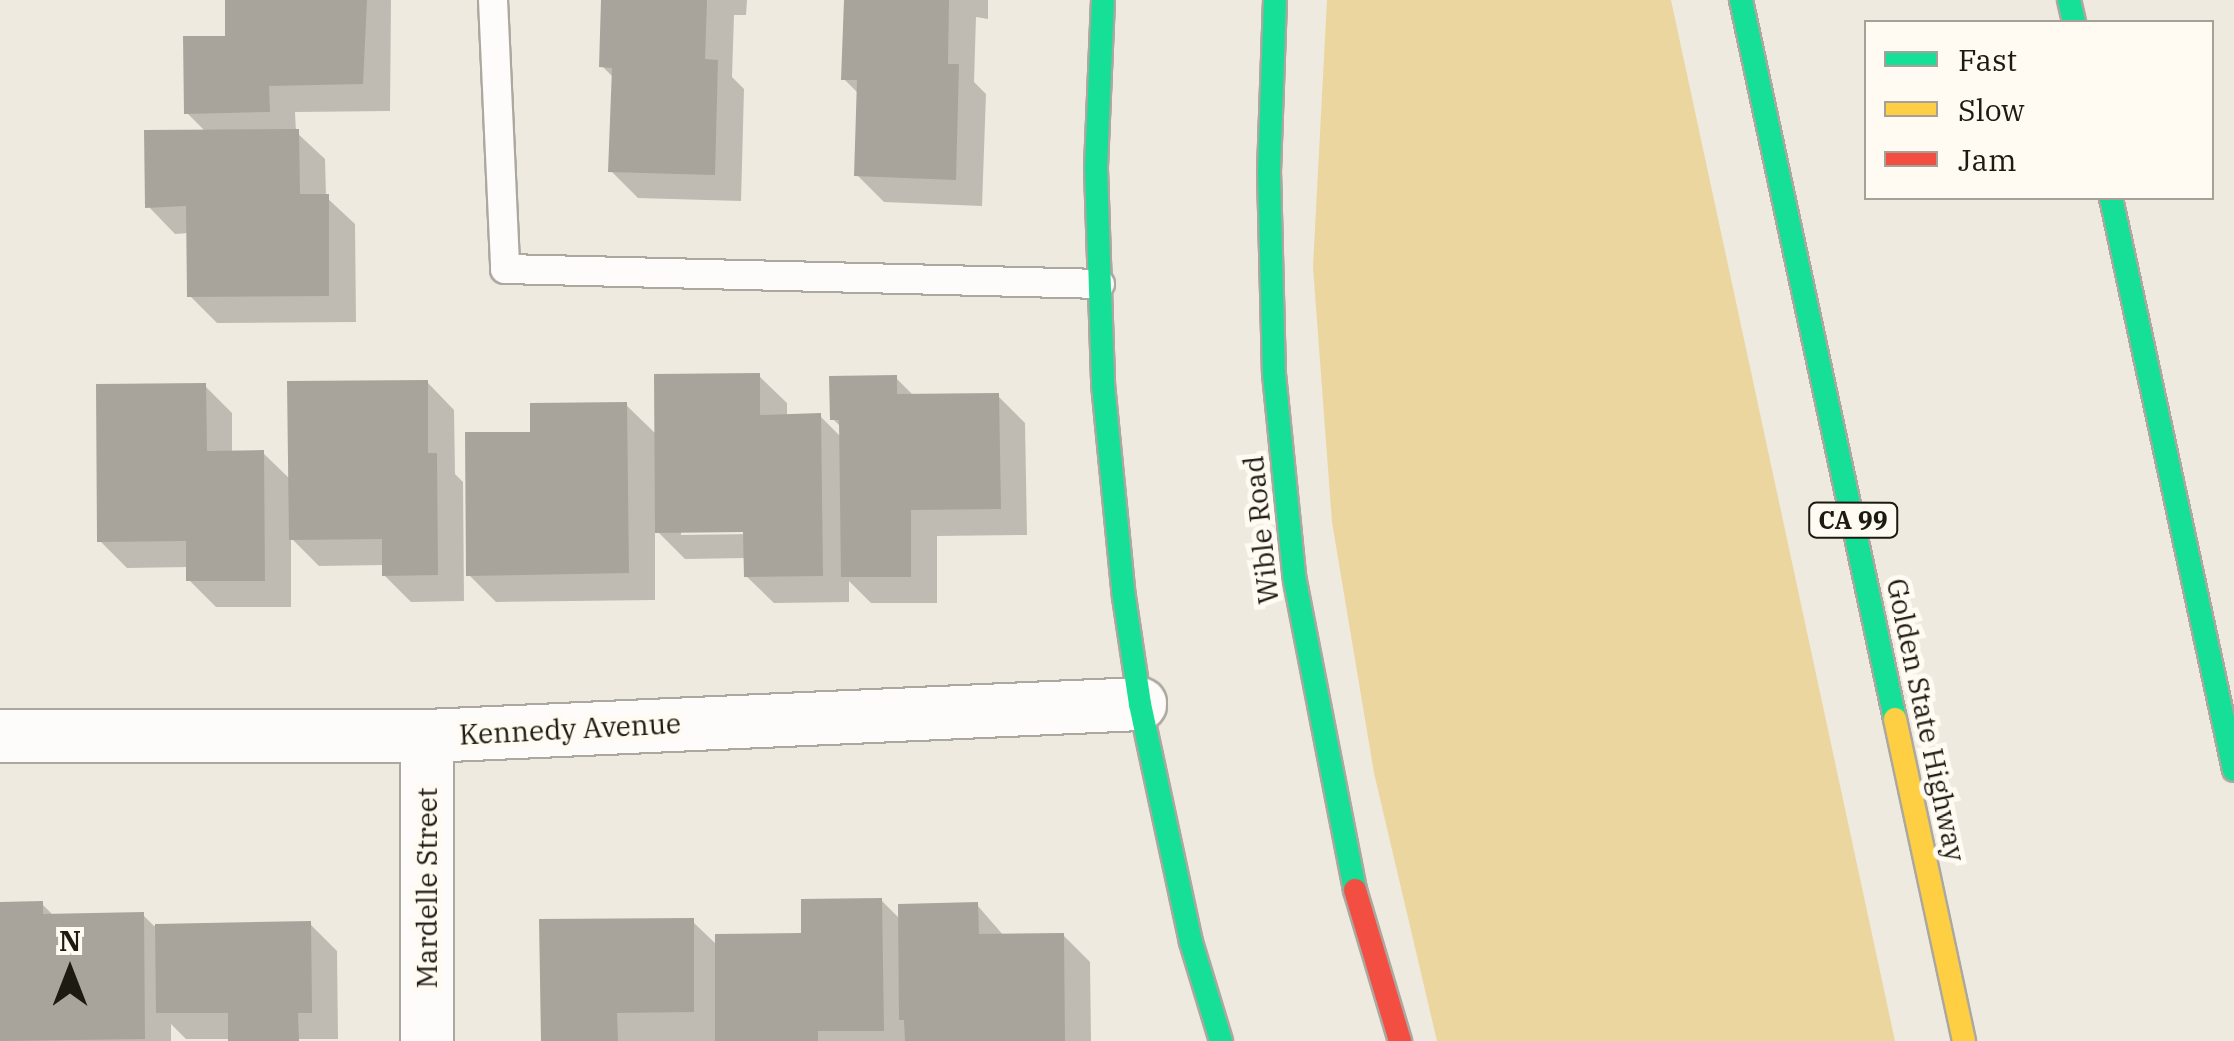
<!DOCTYPE html>
<html>
<head>
<meta charset="utf-8">
<style>
	body { margin:0 }
	#map { position:relative; width:2234px; height:1041px; overflow:hidden; background:#efeadf; font-family:"IBM Plex Serif",serif }
	div>[style] { position:absolute }
	.green>* { inset:0; background:#ebd69f }
	.shadow>* { inset:0; background:#0003 }
	.building>* { inset:0; background:#a8a49b }
	.roads { filter:drop-shadow(2px 0 #aca8a0) drop-shadow(-2px 0 #aca8a0) drop-shadow(0 2px #aca8a0) drop-shadow(0 -2px #aca8a0) }
	.lane>* { height:28px; margin:-14px; padding:0 14px; transform-origin:14px; border-radius:14px; background:#fdfcfa }
	.street>* { height:52px; margin:-26px; padding:0 26px; transform-origin:26px; border-radius:26px; background:#fdfcfa }
	.fast>* { height:22px; margin:-11px; padding:0 11px; transform-origin:11px; border-radius:11px; background:#16e098 }
	.slow>* { height:22px; margin:-11px; padding:0 11px; transform-origin:11px; border-radius:11px; background:#ffcf43 }
	.jam>* { height:22px; margin:-11px; padding:0 11px; transform-origin:11px; border-radius:11px; background:#f24e42 }
	span { translate:-50% -50%; white-space:nowrap; text-align:center; line-height:1.15; -webkit-text-stroke:10px #fffbf3; paint-order:stroke }
	.shield-label span { padding:2px 8px; background:#fffbf3; border:2px solid; border-radius:8px; -webkit-text-stroke-width:0 }
	.shield-label { font-size:25px; color:#1d1a12; font-weight:700 }
	.street-label { font-size:28px; color:#1d1a12 }
	.legend { position:absolute; left:1864px; top:20px; width:350px; height:180px; box-sizing:border-box; background:#fffbf3; border:2px solid #a5a199; margin:0; padding:12px 18px; list-style:none; font-size:30px; color:#1d1a12 }
	.legend li { display:flex; align-items:center; gap:20px; height:50px }
	.legend b { width:50px; border:2px solid #a5a199 }
	.north { position:absolute; left:20px; top:921px; width:100px; height:100px; -webkit-text-stroke:8px #fffbf3; paint-order:stroke; rotate:0deg; font-size:28px; font-weight:700; line-height:40px; text-align:center; color:#1d1a12 }
	.north::after { content:''; display:block; margin:auto; width:35px; height:45px; background:#1d1a12; clip-path:polygon(50% 0,100% 100%,50% 72%,0 100%) }
</style>
</head>
<body>
<div id="map">
	<div class="green">
		<i style="clip-path:polygon(1327px 0,1671px 0,1895px 1041px,1437px 1041px,1374px 773px,1332px 522px,1313px 267px)"></i>
	</div>
	<div class="shadow">
		<i style="clip-path:polygon(227px 0,391px 0,390px 111px,295px 112px,296px 132px,325px 159px,326px 197px,355px 224px,356px 322px,217px 323px,190px 296px,189px 233px,175px 234px,148px 206px,206px 132px,186px 112px,227px 39px)"></i>
		<i style="clip-path:polygon(604px 0,747px 0,746px 15px,734px 15px,732px 77px,744px 89px,741px 201px,638px 198px,611px 171px,614px 78px,602px 66px)"></i>
		<i style="clip-path:polygon(847px 0,988px 0,988px 19px,976px 17px,974px 82px,986px 94px,982px 206px,884px 202px,857px 175px,859px 94px,844px 79px)"></i>
		<i style="clip-path:polygon(evenodd,759px 376px,787px 403px,787px 417px,820px 416px,842px 438px,842px 428px,833px 419px,896px 378px,915px 397px,998px 396px,1025px 423px,1027px 535px,937px 536px,937px 603px,871px 603px,849px 581px,849px 602px,774px 603px,746px 576px,746px 558px,685px 559px,655px 529px,655px 600px,496px 602px,469px 575px,533px 435px,626px 405px,657px 435px,759px 376px,756px 529px,756px 534px,681px 535px,681px 530px,756px 529px)"></i>
		<i style="clip-path:polygon(427px 382px,454px 410px,455px 474px,463px 482px,464px 601px,411px 602px,384px 575px,384px 565px,319px 566px,291px 538px,291px 607px,216px 607px,189px 580px,189px 567px,127px 568px,100px 541px,205px 386px,232px 413px,232px 453px,263px 453px,291px 480px)"></i>
		<i style="clip-path:polygon(881px 900px,901px 920px,977px 905px,1004px 936px,1063px 935px,1090px 962px,1091px 1041px,543px 1041px,692px 921px,717px 945px,803px 935px)"></i>
		<i style="clip-path:polygon(0 904px,42px 904px,54px 916px,143px 915px,154px 926px,310px 924px,337px 951px,338px 1039px,186px 1039px,171px 1024px,171px 1041px,0 1041px)"></i>
	</div>
	<div class="building">
		<i style="clip-path:polygon(225px 0,367px 0,363px 84px,269px 86px,270px 112px,184px 114px,183px 36px,225px 36px)"></i>
		<i style="clip-path:polygon(601px 0,707px 0,705px 59px,718px 60px,715px 175px,608px 172px,612px 68px,599px 67px)"></i>
		<i style="clip-path:polygon(844px 0,949px 0,948px 64px,959px 64px,956px 180px,854px 176px,857px 80px,841px 80px)"></i>
		<i style="clip-path:polygon(299px 129px,300px 194px,329px 194px,329px 296px,187px 297px,186px 206px,145px 208px,144px 130px)"></i>
		<i style="clip-path:polygon(760px 373px,760px 415px,821px 413px,823px 576px,744px 577px,743px 532px,655px 533px,654px 374px)"></i>
		<i style="clip-path:polygon(897px 375px,897px 394px,999px 393px,1001px 509px,911px 510px,911px 577px,841px 577px,839px 420px,830px 420px,829px 376px)"></i>
		<i style="clip-path:polygon(428px 380px,428px 453px,437px 453px,438px 575px,382px 576px,382px 539px,289px 540px,287px 381px)"></i>
		<i style="clip-path:polygon(206px 383px,207px 451px,264px 450px,265px 581px,186px 581px,186px 541px,97px 542px,96px 384px)"></i>
		<i style="clip-path:polygon(627px 402px,629px 573px,466px 576px,465px 432px,530px 432px,530px 403px)"></i>
		<i style="clip-path:polygon(882px 898px,884px 1031px,818px 1031px,818px 1041px,715px 1041px,715px 934px,801px 933px,801px 899px)"></i>
		<i style="clip-path:polygon(43px 901px,43px 914px,144px 912px,145px 1039px,0 1041px,0 902px)"></i>
		<i style="clip-path:polygon(978px 902px,979px 934px,1064px 933px,1065px 1041px,905px 1041px,904px 1020px,899px 1020px,898px 904px)"></i>
		<i style="clip-path:polygon(694px 918px,694px 1012px,617px 1013px,618px 1041px,541px 1041px,539px 919px)"></i>
		<i style="clip-path:polygon(311px 921px,312px 1013px,298px 1013px,299px 1041px,228px 1041px,228px 1013px,156px 1013px,155px 924px)"></i>
	</div>
	<div class="roads">
		<div class="lane">
			<i style="left:493px;top:0;width:269px;rotate:87.4deg"></i>
			<i style="left:505px;top:269px;width:595px;rotate:1.44deg"></i>
		</div>
		<div class="street">
			<i style="left:0;top:736px;width:427px"></i>
			<i style="left:427px;top:736px;width:714px;rotate:-2.57deg"></i>
			<i style="left:427px;top:736px;width:305px;rotate:90deg"></i>
		</div>
		<div class="fast">
			<i style="left:1103px;top:0;width:169px;rotate:92.4deg"></i>
			<i style="left:1096px;top:169px;width:215px;rotate:88.1deg"></i>
			<i style="left:1103px;top:384px;width:214px;rotate:84.4deg"></i>
			<i style="left:1124px;top:597px;width:108px;rotate:81.5deg"></i>
			<i style="left:1140px;top:704px;width:243px;rotate:77.9deg"></i>
			<i style="left:1191px;top:942px;width:103px;rotate:73.1deg"></i>
			<i style="left:1275px;top:0;width:171px;rotate:92deg"></i>
			<i style="left:1269px;top:171px;width:203px;rotate:88.6deg"></i>
			<i style="left:1274px;top:374px;width:203px;rotate:84.3deg"></i>
			<i style="left:1294px;top:576px;width:320px;rotate:79deg"></i>
			<i style="left:1741px;top:0;width:735px;rotate:77.91deg"></i>
			<i style="left:2069px;top:0;width:23px;rotate:77deg"></i>
			<i style="left:2111px;top:198px;width:585px;rotate:77.86deg"></i>
		</div>
		<div class="slow">
			<i style="left:1895px;top:719px;width:329px;rotate:77.9deg"></i>
		</div>
		<div class="jam">
			<i style="left:1355px;top:890px;width:158px;rotate:73.4deg"></i>
		</div>
	</div>
	<div class="shield-label">
		<span style="left:1853px;top:520px">CA 99</span>
	</div>
	<div class="street-label">
		<span style="left:1261px;top:530px;rotate:-96deg">Wible Road</span>
		<span style="left:1926px;top:720px;rotate:78deg">Golden State Highway</span>
		<span style="left:570px;top:729px;rotate:-3deg">Kennedy Avenue</span>
		<span style="left:427px;top:888px;rotate:-90deg">Mardelle Street</span>
	</div>
	<ul class="legend">
	<li><b style="height:12px;background:#16e098"></b>Fast</li>
	<li><b style="height:12px;background:#ffcf43"></b>Slow</li>
	<li><b style="height:12px;background:#f24e42"></b>Jam</li>
	</ul>
	<div class="north">N</div>
</div>
</body>
</html>
